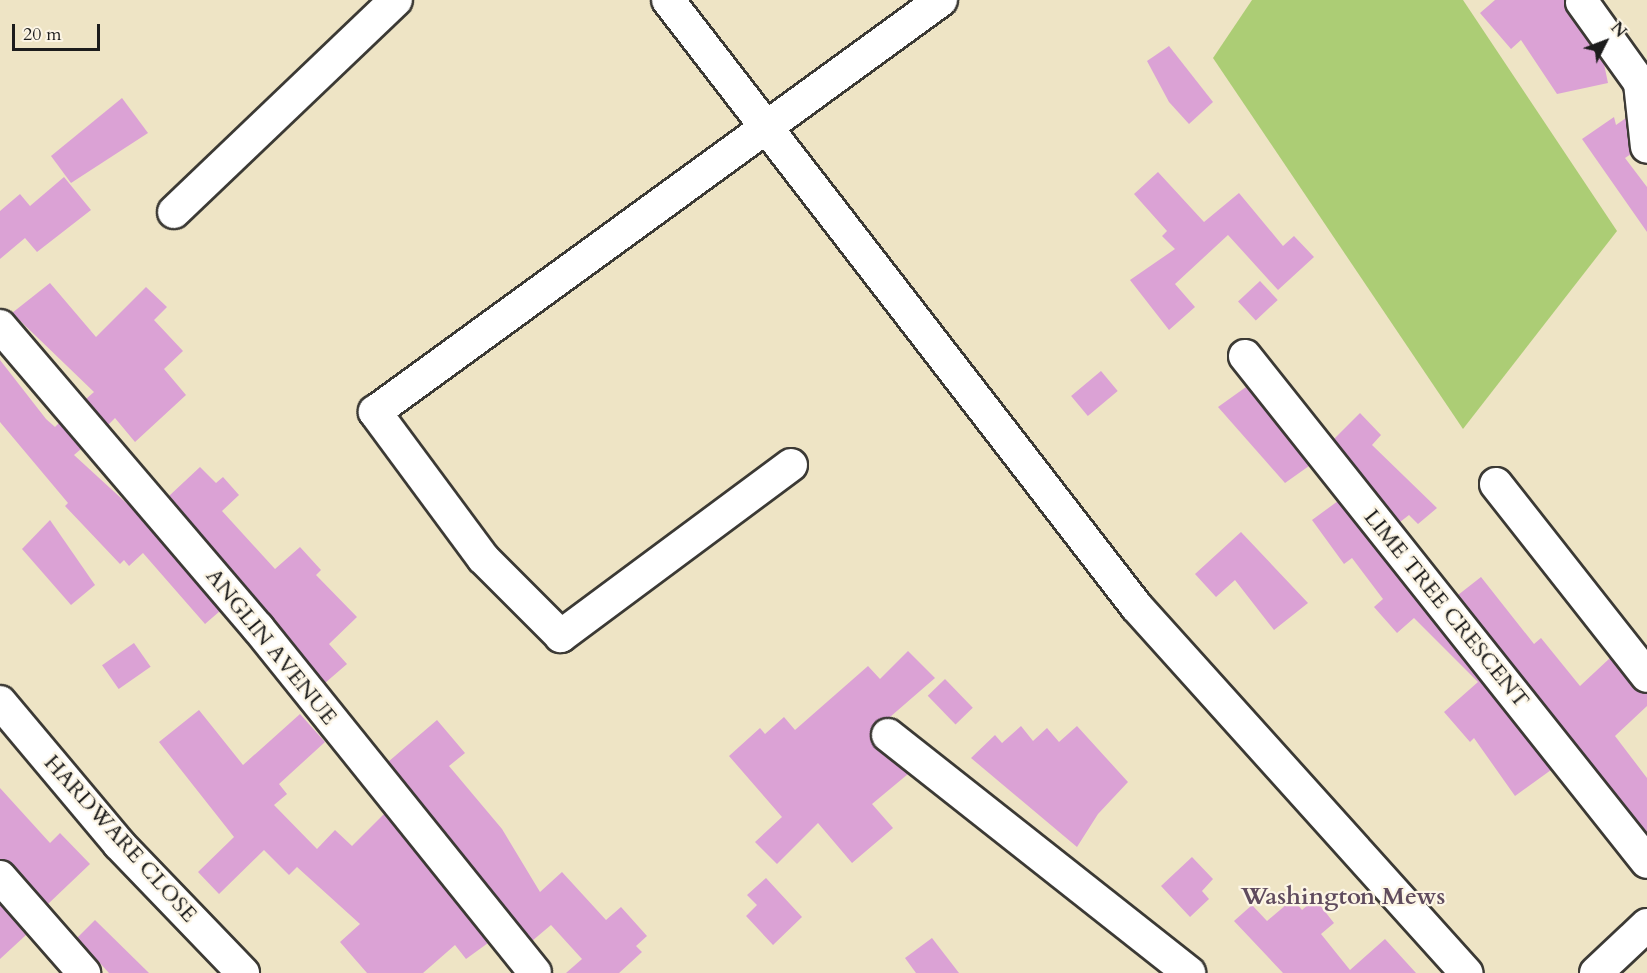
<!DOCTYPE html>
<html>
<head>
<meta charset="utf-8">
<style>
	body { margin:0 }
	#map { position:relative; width:1647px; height:973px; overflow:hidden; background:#eee4c5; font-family:Cardo,serif }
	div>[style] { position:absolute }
	.green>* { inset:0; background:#accd75 }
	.building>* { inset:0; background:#dba2d5; transform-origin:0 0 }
	.roads { filter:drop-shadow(2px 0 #3c3a35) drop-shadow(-2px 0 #3c3a35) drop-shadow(0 2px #3c3a35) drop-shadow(0 -2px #3c3a35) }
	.minor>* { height:32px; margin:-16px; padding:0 16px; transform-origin:16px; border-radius:16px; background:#fff }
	span { translate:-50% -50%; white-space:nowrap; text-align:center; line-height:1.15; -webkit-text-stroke:4.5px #fcf5e5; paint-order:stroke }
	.street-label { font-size:22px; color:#1c1c1c }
	.neighbourhood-label { font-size:24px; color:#5f4b5d; font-weight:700 }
	.north { position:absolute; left:1575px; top:12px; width:60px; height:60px; -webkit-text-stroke:4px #fcf5e5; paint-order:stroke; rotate:48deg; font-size:16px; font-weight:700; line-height:24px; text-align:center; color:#1c1c1c }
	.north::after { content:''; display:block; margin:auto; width:21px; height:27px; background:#1c1c1c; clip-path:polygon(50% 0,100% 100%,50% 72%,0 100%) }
	.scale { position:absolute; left:12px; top:24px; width:88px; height:27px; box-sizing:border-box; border:3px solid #1c1c1c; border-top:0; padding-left:8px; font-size:18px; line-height:21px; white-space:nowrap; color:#1c1c1c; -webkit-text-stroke:4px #fcf5e5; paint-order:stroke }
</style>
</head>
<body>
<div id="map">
	<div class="green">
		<i style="clip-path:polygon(1252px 0,1463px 0,1617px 231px,1463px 429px,1213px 58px)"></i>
	</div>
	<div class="building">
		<i style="clip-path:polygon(1495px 0,1565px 0,1567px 12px,1604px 64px,1608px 83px,1557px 94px,1521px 40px,1511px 49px,1480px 13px)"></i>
		<i style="clip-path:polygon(1169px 46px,1213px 102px,1189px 124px,1169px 102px,1147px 61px)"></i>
		<i style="clip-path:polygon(122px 98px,148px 133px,71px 183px,51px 156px)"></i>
		<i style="clip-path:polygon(1614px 117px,1616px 125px,1626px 118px,1631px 154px,1625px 158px,1647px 187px,1647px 232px,1582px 139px)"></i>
		<i style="clip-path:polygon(1158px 172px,1204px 222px,1239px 193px,1283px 246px,1294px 236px,1314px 257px,1278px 290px,1228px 235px,1175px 284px,1195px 307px,1169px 330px,1130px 280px,1175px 249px,1162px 236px,1167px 231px,1134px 194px)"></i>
		<i style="clip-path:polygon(64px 177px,91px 210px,37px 252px,25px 238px,0 259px,0 211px,20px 194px,30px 206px)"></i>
		<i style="left:1260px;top:281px;width:26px;height:30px;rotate:47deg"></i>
		<i style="clip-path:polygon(50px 283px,96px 337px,146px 287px,167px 307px,154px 320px,183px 351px,164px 369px,186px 395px,135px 442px,115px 418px,108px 425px,86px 399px,94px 392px,12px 313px)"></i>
		<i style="clip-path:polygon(0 360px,46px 419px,55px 427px,59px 423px,81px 449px,74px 455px,134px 510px,220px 611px,205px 624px,143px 553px,129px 566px,124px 560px,120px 564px,65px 506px,68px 503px,0 422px)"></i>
		<i style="left:1101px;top:371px;width:26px;height:39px;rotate:50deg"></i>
		<i style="clip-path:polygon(1246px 387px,1309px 466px,1285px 483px,1218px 407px)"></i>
		<i style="clip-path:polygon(1360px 413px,1381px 435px,1372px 445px,1437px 508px,1418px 524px,1409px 515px,1400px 522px,1334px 439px)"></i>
		<i style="clip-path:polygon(200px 467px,216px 483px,223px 477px,239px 495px,222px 511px,275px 569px,300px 547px,321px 570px,316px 575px,357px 617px,329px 644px,347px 664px,325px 683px,169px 496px)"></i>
		<i style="clip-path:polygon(1338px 501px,1551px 770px,1515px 796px,1474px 738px,1470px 742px,1444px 712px,1478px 682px,1414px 618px,1397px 633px,1374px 607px,1383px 599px,1352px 558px,1344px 564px,1312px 520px)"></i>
		<i style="clip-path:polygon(50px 520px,95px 585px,71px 605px,22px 549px)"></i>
		<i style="clip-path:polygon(1241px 532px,1308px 603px,1274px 630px,1235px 580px,1216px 597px,1195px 574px)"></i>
		<i style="clip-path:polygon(1481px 577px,1534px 644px,1541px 638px,1580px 686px,1610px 658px,1633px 688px,1647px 694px,1647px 706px,1615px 736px,1647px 778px,1647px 833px,1458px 595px)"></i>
		<i style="left:134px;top:643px;width:29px;height:39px;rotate:55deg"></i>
		<i style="clip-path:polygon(908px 651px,935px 678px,890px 717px,874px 723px,870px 733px,876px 749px,908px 774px,872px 804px,893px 828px,852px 863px,818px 823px,777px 864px,755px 842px,782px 817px,729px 756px,760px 728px,765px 734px,784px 717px,795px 730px,868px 666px,880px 679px)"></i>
		<i style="left:945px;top:679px;width:40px;height:24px;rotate:46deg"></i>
		<i style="clip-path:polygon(199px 710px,243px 765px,300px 714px,325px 742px,279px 784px,287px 794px,274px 805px,317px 849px,335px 830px,352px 846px,384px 814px,488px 943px,466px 959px,455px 945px,423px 973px,367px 973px,340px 942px,360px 924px,297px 867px,289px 875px,264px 850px,219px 894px,198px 872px,234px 837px,159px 742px)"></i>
		<i style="clip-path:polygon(437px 720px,465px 753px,449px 766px,502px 829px,540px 892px,562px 872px,606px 920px,621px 907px,647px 936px,636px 946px,642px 952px,619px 973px,566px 973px,582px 959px,551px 925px,532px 941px,388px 762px)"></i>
		<i style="clip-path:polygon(1021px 726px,1033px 741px,1047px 728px,1059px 742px,1077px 726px,1128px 782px,1098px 814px,1077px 847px,971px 758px,995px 735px,1002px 743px)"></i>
		<i style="clip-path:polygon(0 788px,50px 843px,60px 833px,90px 864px,48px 904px,14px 865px,0 860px)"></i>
		<i style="clip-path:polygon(1192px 857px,1213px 879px,1202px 891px,1209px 899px,1190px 917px,1161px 886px)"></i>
		<i style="clip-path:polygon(766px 878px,802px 917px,773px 945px,746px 916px,757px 905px,747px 895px)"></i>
		<i style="clip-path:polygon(1293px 899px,1302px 910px,1315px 899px,1334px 923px,1321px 934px,1350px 970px,1385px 939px,1416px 973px,1283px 973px,1234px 921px,1252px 905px,1267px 921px)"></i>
		<i style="clip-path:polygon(0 904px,26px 935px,0 959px)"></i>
		<i style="clip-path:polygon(95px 920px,149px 973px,109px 973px,77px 938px)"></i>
		<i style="clip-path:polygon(932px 938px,959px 973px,916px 973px,905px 958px)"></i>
	</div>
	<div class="roads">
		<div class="minor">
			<i style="left:668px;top:0;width:766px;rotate:52.32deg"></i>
			<i style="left:1136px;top:606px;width:494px;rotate:48deg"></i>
			<i style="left:1582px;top:2px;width:100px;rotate:54.4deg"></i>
			<i style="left:1640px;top:83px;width:64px;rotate:83.8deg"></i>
			<i style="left:174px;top:212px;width:307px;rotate:-43.7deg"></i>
			<i style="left:0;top:326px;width:397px;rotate:49.5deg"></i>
			<i style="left:258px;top:628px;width:442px;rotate:51.2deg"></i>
			<i style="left:1245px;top:356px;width:646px;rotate:51.53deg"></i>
			<i style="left:791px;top:465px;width:287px;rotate:143.4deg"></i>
			<i style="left:561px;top:636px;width:110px;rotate:-135deg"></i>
			<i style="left:483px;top:558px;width:182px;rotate:-126.5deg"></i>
			<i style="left:375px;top:412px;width:700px;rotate:-36.05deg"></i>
			<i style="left:1496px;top:484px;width:244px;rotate:51.8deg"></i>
			<i style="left:0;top:702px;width:185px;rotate:50deg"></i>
			<i style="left:119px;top:844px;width:179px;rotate:46.1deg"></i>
			<i style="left:888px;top:735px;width:384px;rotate:38.3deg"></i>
			<i style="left:0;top:877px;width:128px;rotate:48.8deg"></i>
			<i style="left:1596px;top:973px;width:70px;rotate:-43.3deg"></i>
		</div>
	</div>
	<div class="street-label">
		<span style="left:1446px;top:609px;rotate:51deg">LIME TREE CRESCENT</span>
		<span style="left:271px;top:647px;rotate:51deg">ANGLIN AVENUE</span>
		<span style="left:120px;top:839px;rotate:48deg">HARDWARE CLOSE</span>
	</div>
	<div class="neighbourhood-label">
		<span style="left:1343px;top:897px">Washington Mews</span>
	</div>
	<div class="north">N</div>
	<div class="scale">20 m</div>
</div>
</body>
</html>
